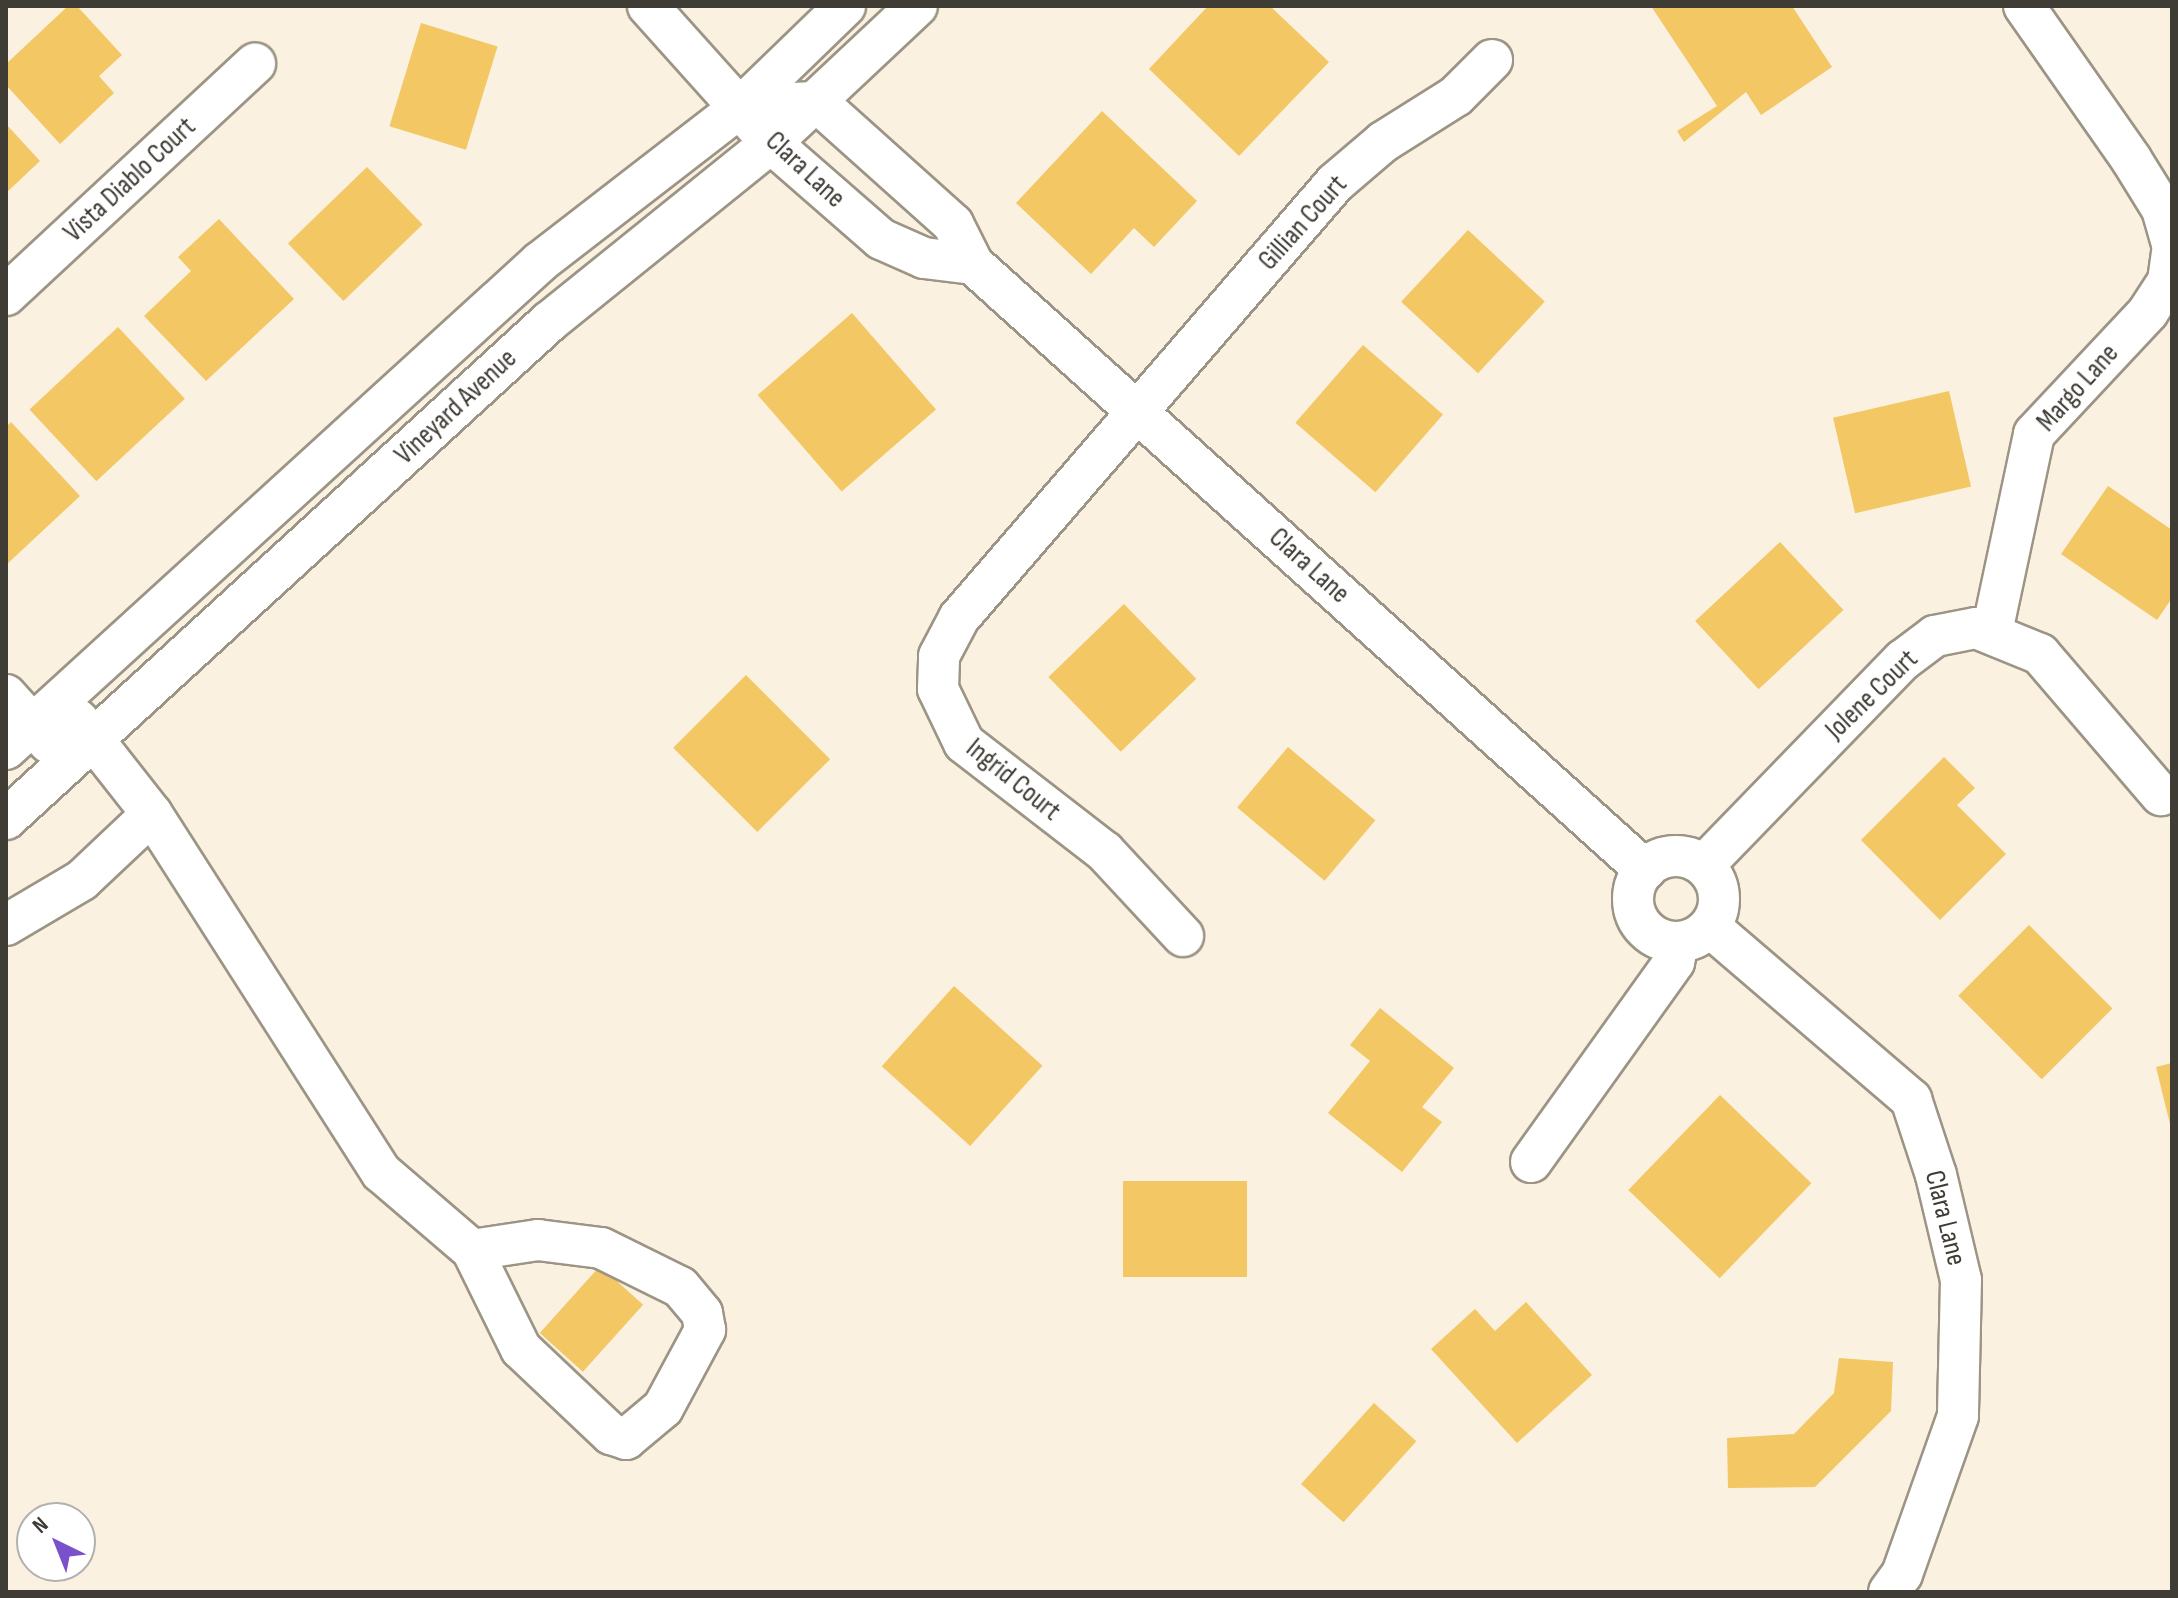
<!DOCTYPE html>
<html>
<head>
<meta charset="utf-8">
<style>
	body { margin:0 }
	#map { position:relative; width:2178px; height:1598px; overflow:hidden; background:#faf1e0; font-family:"Sofia Sans Condensed",sans-serif }
	div>[style] { position:absolute }
	.building>* { inset:0; background:#f3c763; transform-origin:0 0 }
	.roads { filter:drop-shadow(2px 0 #9c9484) drop-shadow(-2px 0 #9c9484) drop-shadow(0 2px #9c9484) drop-shadow(0 -2px #9c9484) }
	.minor>* { height:40px; margin:-20px; padding:0 20px; transform-origin:20px; border-radius:20px; background:#fff }
	.minor>.ring { margin:-20px; padding:0; box-sizing:content-box; background:none; border:40px solid #fff; border-radius:50% }
	span { translate:-50% -50%; white-space:nowrap; text-align:center; line-height:1.15; -webkit-text-stroke:7px #fff; paint-order:stroke }
	.street-label { font-size:28px; color:#3f3c35 }
	.frame { position:absolute; inset:0; border:8px solid #3f3c35; pointer-events:none }
	.north { position:absolute; left:16px; top:1502px; width:80px; height:80px; box-sizing:border-box; background:#fff; border:2px solid #b2b1ae; border-radius:50%; rotate:317deg; font-size:22px; font-weight:700; line-height:32px; text-align:center; color:#3f3c35 }
	.north::after { content:''; display:block; margin:auto; width:28px; height:36px; background:#7a51ca; clip-path:polygon(50% 0,100% 100%,50% 72%,0 100%) }
</style>
</head>
<body>
<div id="map">
	<div class="building">
		<i style="clip-path:polygon(68px 6px,77px 6px,122px 55px,99px 76px,114px 93px,60px 144px,6px 85px,6px 64px)"></i>
		<i style="clip-path:polygon(1208px 6px,1270px 6px,1329px 62px,1239px 156px,1149px 69px)"></i>
		<i style="clip-path:polygon(1651px 6px,1792px 6px,1832px 67px,1761px 115px,1746px 92px,1684px 142px,1677px 131px,1717px 106px)"></i>
		<i style="left:421px;top:23px;width:80px;height:108px;rotate:17deg"></i>
		<i style="clip-path:polygon(1102px 111px,1197px 201px,1154px 247px,1134px 228px,1091px 274px,1016px 203px)"></i>
		<i style="clip-path:polygon(6px 124px,40px 161px,6px 193px)"></i>
		<i style="left:367px;top:167px;width:80px;height:110px;rotate:46deg"></i>
		<i style="clip-path:polygon(219px 219px,294px 299px,206px 381px,144px 316px,191px 271px,178px 257px)"></i>
		<i style="left:1468px;top:230px;width:105px;height:98px;rotate:43deg"></i>
		<i style="left:852px;top:313px;width:128px;height:125px;rotate:49deg"></i>
		<i style="left:118px;top:327px;width:98px;height:121px;rotate:47deg"></i>
		<i style="left:1363px;top:345px;width:106px;height:103px;rotate:41deg"></i>
		<i style="left:1949px;top:391px;width:98px;height:119px;rotate:77deg"></i>
		<i style="clip-path:polygon(11px 422px,80px 496px,6px 565px,6px 427px)"></i>
		<i style="clip-path:polygon(2108px 486px,2172px 530px,2172px 598px,2157px 620px,2061px 554px)"></i>
		<i style="left:1780px;top:542px;width:93px;height:116px;rotate:47deg"></i>
		<i style="left:1124px;top:604px;width:104px;height:105px;rotate:46deg"></i>
		<i style="left:746px;top:675px;width:119px;height:103px;rotate:45deg"></i>
		<i style="left:1288px;top:747px;width:114px;height:79px;rotate:40deg"></i>
		<i style="clip-path:polygon(1944px 757px,1975px 788px,1957px 805px,2006px 854px,1940px 920px,1861px 840px)"></i>
		<i style="left:2029px;top:925px;width:118px;height:100px;rotate:45deg"></i>
		<i style="left:954px;top:986px;width:119px;height:108px;rotate:42deg"></i>
		<i style="clip-path:polygon(1380px 1008px,1454px 1068px,1422px 1107px,1442px 1122px,1402px 1172px,1328px 1113px,1370px 1061px,1350px 1045px)"></i>
		<i style="clip-path:polygon(2172px 1063px,2172px 1128px,2171px 1128px,2156px 1067px)"></i>
		<i style="left:1720px;top:1095px;width:127px;height:132px;rotate:44deg"></i>
		<i style="left:1123px;top:1181px;width:124px;height:96px"></i>
		<i style="left:600px;top:1266px;width:58px;height:90px;rotate:42deg"></i>
		<i style="clip-path:polygon(1526px 1302px,1592px 1375px,1517px 1443px,1431px 1349px,1475px 1309px,1495px 1331px)"></i>
		<i style="clip-path:polygon(1839px 1358px,1893px 1362px,1891px 1411px,1815px 1487px,1728px 1488px,1727px 1438px,1794px 1434px,1834px 1393px)"></i>
		<i style="left:1374px;top:1403px;width:57px;height:109px;rotate:42deg"></i>
	</div>
	<div class="roads">
		<div class="minor">
			<i style="left:648px;top:6px;width:184px;rotate:48.1deg"></i>
			<i style="left:771px;top:143px;width:146px;rotate:41.1deg"></i>
			<i style="left:881px;top:239px;width:47px;rotate:23.8deg"></i>
			<i style="left:924px;top:258px;width:49px;rotate:7deg"></i>
			<i style="left:2024px;top:6px;width:187px;rotate:55deg"></i>
			<i style="left:2131px;top:159px;width:59px;rotate:58.2deg"></i>
			<i style="left:2162px;top:209px;width:35px;rotate:74deg"></i>
			<i style="left:743px;top:105px;width:74px;rotate:-2.3deg"></i>
			<i style="left:817px;top:102px;width:183px;rotate:41.9deg"></i>
			<i style="left:953px;top:224px;width:45px;rotate:63.4deg"></i>
			<i style="left:973px;top:264px;width:905px;rotate:42.04deg"></i>
			<i style="left:6px;top:295px;width:340px;rotate:-42.9deg"></i>
			<i style="left:1992px;top:632px;width:202px;rotate:-78deg"></i>
			<i style="left:2034px;top:434px;width:167px;rotate:-46.9deg"></i>
			<i style="left:2148px;top:312px;width:37px;rotate:-57deg"></i>
			<i style="left:2168px;top:281px;width:30px;rotate:-82deg"></i>
			<i style="left:6px;top:695px;width:64px;rotate:48.1deg"></i>
			<i style="left:6px;top:749px;width:723px;rotate:-42.36deg"></i>
			<i style="left:540px;top:262px;width:257px;rotate:-37.7deg"></i>
			<i style="left:743px;top:105px;width:142px;rotate:-44.1deg"></i>
			<i style="left:152px;top:814px;width:425px;rotate:57.4deg"></i>
			<i style="left:381px;top:1172px;width:120px;rotate:40.6deg"></i>
			<i style="left:472px;top:1250px;width:110px;rotate:63.7deg"></i>
			<i style="left:521px;top:1349px;width:124px;rotate:43.4deg"></i>
			<i style="left:611px;top:1434px;width:16px;rotate:18deg"></i>
			<i style="left:626px;top:1439px;width:48px;rotate:-40deg"></i>
			<i style="left:663px;top:1408px;width:89px;rotate:-61.7deg"></i>
			<i style="left:705px;top:1330px;width:17px;rotate:-100deg"></i>
			<i style="left:702px;top:1313px;width:34px;rotate:-130deg"></i>
			<i style="left:680px;top:1287px;width:88px;rotate:-153.7deg"></i>
			<i style="left:601px;top:1248px;width:64px;rotate:-172.8deg"></i>
			<i style="left:538px;top:1240px;width:67px;rotate:171.4deg"></i>
			<i style="left:6px;top:819px;width:736px;rotate:-42.47deg"></i>
			<i style="left:549px;top:322px;width:285px;rotate:-38.9deg"></i>
			<i style="left:771px;top:143px;width:200px;rotate:-43.2deg"></i>
			<i class="ring" style="left:1633px;top:856px;width:46px;height:46px"></i>
			<i style="left:1704px;top:865px;width:286px;rotate:-45.9deg"></i>
			<i style="left:1903px;top:660px;width:40px;rotate:-37deg"></i>
			<i style="left:1935px;top:636px;width:42px;rotate:-11deg"></i>
			<i style="left:1976px;top:628px;width:69px;rotate:22.1deg"></i>
			<i style="left:2040px;top:654px;width:186px;rotate:49.4deg"></i>
			<i style="left:6px;top:925px;width:88px;rotate:-30.6deg"></i>
			<i style="left:82px;top:880px;width:96px;rotate:-43.3deg"></i>
			<i style="left:152px;top:814px;width:120px;rotate:-128.2deg"></i>
			<i style="left:1710px;top:927px;width:265px;rotate:40.6deg"></i>
			<i style="left:1911px;top:1099px;width:80px;rotate:71.8deg"></i>
			<i style="left:1936px;top:1175px;width:108px;rotate:76.6deg"></i>
			<i style="left:1961px;top:1280px;width:136px;rotate:91.3deg"></i>
			<i style="left:1958px;top:1416px;width:168px;rotate:109.5deg"></i>
			<i style="left:1902px;top:1574px;width:22px;rotate:126deg"></i>
			<i style="left:1183px;top:936px;width:115px;rotate:-132.9deg"></i>
			<i style="left:1105px;top:852px;width:178px;rotate:-142.3deg"></i>
			<i style="left:964px;top:743px;width:60px;rotate:-115.7deg"></i>
			<i style="left:938px;top:689px;width:33px;rotate:-88deg"></i>
			<i style="left:939px;top:656px;width:43px;rotate:-62.2deg"></i>
			<i style="left:959px;top:618px;width:575px;rotate:-49.16deg"></i>
			<i style="left:1335px;top:183px;width:63px;rotate:-40.5deg"></i>
			<i style="left:1383px;top:142px;width:86px;rotate:-32.2deg"></i>
			<i style="left:1456px;top:96px;width:51px;rotate:-45deg"></i>
			<i style="left:1531px;top:1162px;width:246px;rotate:-54.4deg"></i>
			<i style="left:1674px;top:962px;width:19px;rotate:-78deg"></i>
		</div>
	</div>
	<div class="street-label">
		<span style="left:805px;top:170px;rotate:43deg">Clara Lane</span>
		<span style="left:130px;top:180px;rotate:-43deg">Vista Diablo Court</span>
		<span style="left:1303px;top:223px;rotate:-48deg">Gillian Court</span>
		<span style="left:2078px;top:388px;rotate:-48deg">Margo Lane</span>
		<span style="left:456px;top:407px;rotate:-43deg">Vineyard Avenue</span>
		<span style="left:1309px;top:566px;rotate:42deg">Clara Lane</span>
		<span style="left:1872px;top:695px;rotate:-44deg">Jolene Court</span>
		<span style="left:1013px;top:780px;rotate:39deg">Ingrid Court</span>
		<span style="left:1945px;top:1218px;rotate:76deg">Clara Lane</span>
	</div>
	<div class="frame"></div>
	<div class="north">N</div>
</div>
</body>
</html>
